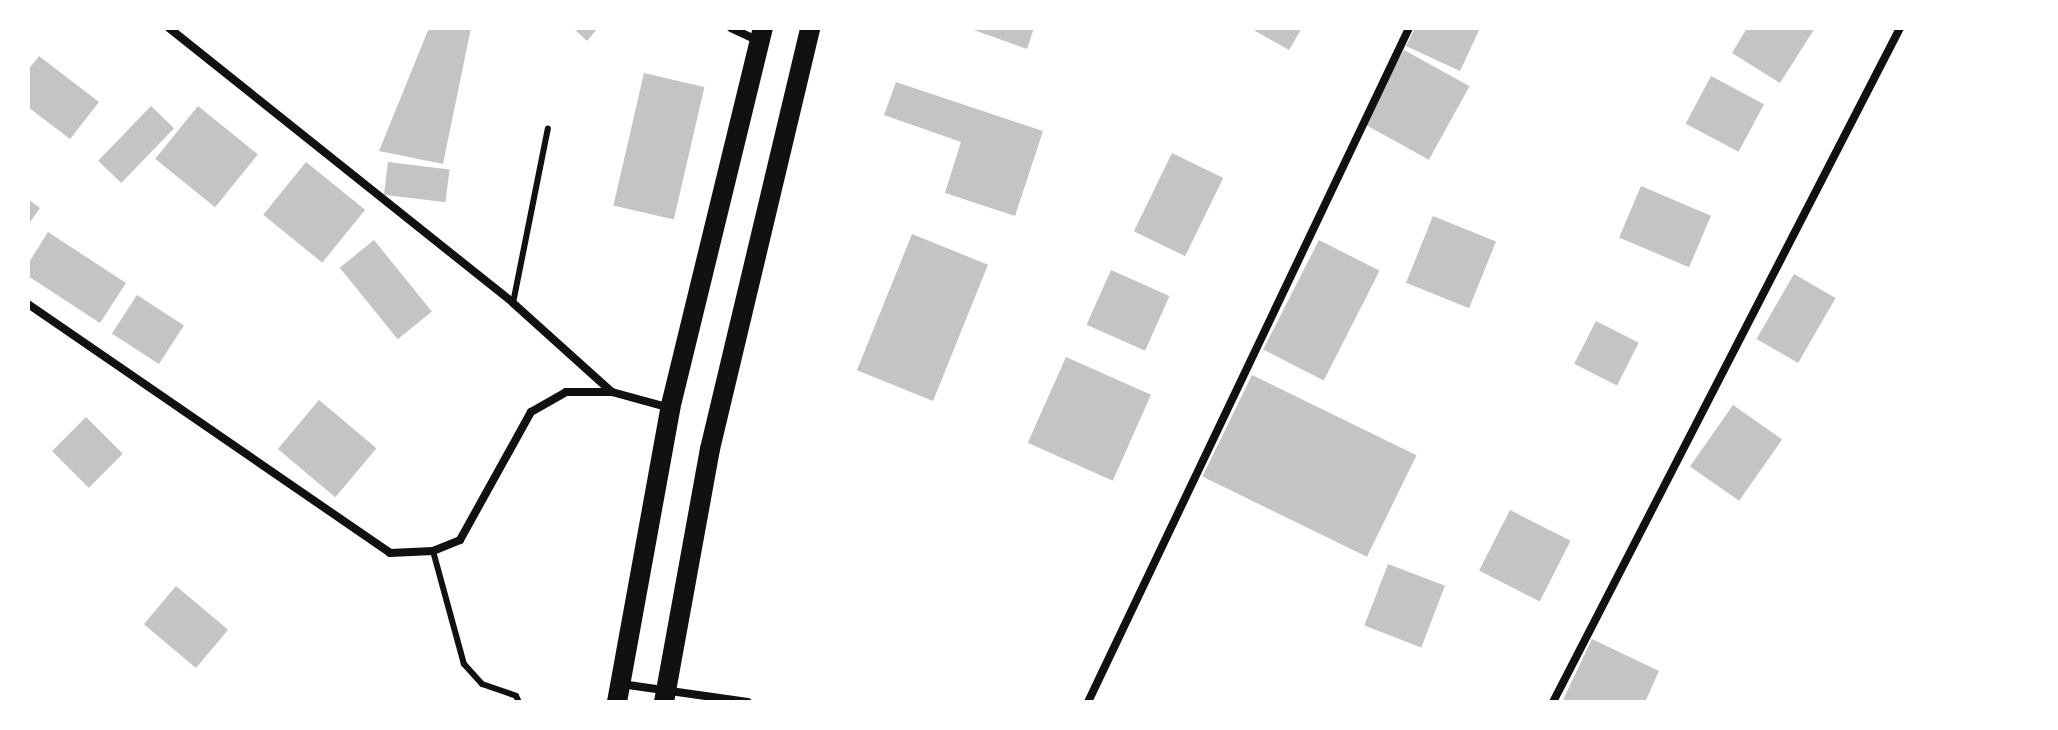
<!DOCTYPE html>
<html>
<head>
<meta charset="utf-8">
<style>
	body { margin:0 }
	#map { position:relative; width:2058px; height:730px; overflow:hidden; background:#fff; font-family:"Fira Sans Condensed",sans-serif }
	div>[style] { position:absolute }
	.building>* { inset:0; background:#c4c4c4; transform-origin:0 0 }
	.service>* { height:6px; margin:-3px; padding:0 3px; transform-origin:3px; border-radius:3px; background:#111 }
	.minor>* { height:8px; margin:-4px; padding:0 4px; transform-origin:4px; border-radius:4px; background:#111 }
	.primary>* { height:20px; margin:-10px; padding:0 10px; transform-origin:10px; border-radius:10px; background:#111 }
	span { translate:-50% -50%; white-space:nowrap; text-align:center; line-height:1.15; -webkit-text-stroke:8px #fff; paint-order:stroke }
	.frame { position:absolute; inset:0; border:30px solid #fff; pointer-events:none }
</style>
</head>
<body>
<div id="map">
	<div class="building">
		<i style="clip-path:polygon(429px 28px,471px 28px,443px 164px,379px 151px)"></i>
		<i style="clip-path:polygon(573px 28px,598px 28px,587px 41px)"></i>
		<i style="clip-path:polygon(968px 28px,1034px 28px,1027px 49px)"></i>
		<i style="clip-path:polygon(1250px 28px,1302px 28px,1289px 50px)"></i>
		<i style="clip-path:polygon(1415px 28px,1480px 28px,1460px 71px,1406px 46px)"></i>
		<i style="clip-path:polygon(1747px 28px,1815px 28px,1780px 83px,1732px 53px)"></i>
		<i style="left:1404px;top:50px;width:75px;height:84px;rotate:29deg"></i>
		<i style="clip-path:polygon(39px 56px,99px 102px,70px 139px,28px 107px,28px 70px)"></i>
		<i style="left:644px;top:73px;width:62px;height:136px;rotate:13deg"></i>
		<i style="left:1711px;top:76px;width:60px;height:54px;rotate:28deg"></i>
		<i style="clip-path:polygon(896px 82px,1043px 131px,1015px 216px,945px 193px,961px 142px,884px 115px)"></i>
		<i style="left:151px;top:106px;width:32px;height:76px;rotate:44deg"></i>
		<i style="left:198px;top:106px;width:77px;height:68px;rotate:39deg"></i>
		<i style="left:1172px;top:153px;width:57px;height:87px;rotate:26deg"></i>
		<i style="left:306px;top:162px;width:76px;height:68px;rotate:39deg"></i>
		<i style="left:388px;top:162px;width:62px;height:33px;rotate:7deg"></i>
		<i style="left:1641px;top:186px;width:76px;height:56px;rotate:23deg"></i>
		<i style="clip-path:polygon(28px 199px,40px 208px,28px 225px)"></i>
		<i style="left:1433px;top:216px;width:68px;height:72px;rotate:22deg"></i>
		<i style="clip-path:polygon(48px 232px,126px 283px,100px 323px,28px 276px,28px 264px)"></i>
		<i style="left:912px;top:234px;width:82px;height:147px;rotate:22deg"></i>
		<i style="left:374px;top:240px;width:92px;height:44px;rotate:51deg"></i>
		<i style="left:1319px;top:240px;width:68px;height:123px;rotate:27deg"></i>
		<i style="left:1111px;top:270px;width:64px;height:60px;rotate:24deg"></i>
		<i style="left:1794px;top:274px;width:48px;height:75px;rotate:30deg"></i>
		<i style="left:137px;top:295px;width:56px;height:46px;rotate:33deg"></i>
		<i style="left:1596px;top:321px;width:48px;height:48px;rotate:27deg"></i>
		<i style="left:1066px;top:357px;width:93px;height:94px;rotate:24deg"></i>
		<i style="left:1252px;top:375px;width:183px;height:113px;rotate:26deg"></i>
		<i style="left:319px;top:400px;width:75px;height:64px;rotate:40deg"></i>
		<i style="left:1733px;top:405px;width:60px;height:75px;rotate:35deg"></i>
		<i style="left:86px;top:417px;width:52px;height:48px;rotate:45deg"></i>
		<i style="left:1510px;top:510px;width:68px;height:68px;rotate:27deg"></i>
		<i style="left:1388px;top:564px;width:61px;height:66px;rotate:21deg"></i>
		<i style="left:176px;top:586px;width:68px;height:50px;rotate:40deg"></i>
		<i style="clip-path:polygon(1592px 639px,1659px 671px,1645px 702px,1562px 702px)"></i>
	</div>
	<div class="service">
		<i style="left:513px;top:303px;width:178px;rotate:-78.7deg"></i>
		<i style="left:433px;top:551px;width:117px;rotate:74.7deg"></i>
		<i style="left:464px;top:664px;width:27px;rotate:48deg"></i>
		<i style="left:482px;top:684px;width:36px;rotate:19deg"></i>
		<i style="left:516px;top:696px;width:7px;rotate:63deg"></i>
	</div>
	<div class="minor">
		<i style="left:169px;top:28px;width:440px;rotate:38.6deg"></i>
		<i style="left:513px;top:303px;width:133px;rotate:42deg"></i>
		<i style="left:612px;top:392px;width:60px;rotate:15.4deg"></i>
		<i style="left:731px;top:28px;width:31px;rotate:25deg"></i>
		<i style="left:28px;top:304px;width:439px;rotate:34.5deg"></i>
		<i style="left:390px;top:553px;width:43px;rotate:-2.7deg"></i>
		<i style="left:433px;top:551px;width:29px;rotate:-22deg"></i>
		<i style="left:460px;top:540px;width:146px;rotate:-61deg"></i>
		<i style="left:531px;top:412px;width:40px;rotate:-29.7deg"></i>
		<i style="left:566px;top:392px;width:46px"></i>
		<i style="left:621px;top:684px;width:128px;rotate:8.1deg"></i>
		<i style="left:1088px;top:702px;width:747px;rotate:-64.53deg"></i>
		<i style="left:1553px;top:702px;width:758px;rotate:-62.76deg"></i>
	</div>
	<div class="primary">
		<i style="left:617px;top:702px;width:298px;rotate:-79.7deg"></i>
		<i style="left:670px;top:409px;width:392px;rotate:-76.3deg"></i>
		<i style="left:664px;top:702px;width:257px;rotate:-79.7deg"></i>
		<i style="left:710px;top:449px;width:433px;rotate:-76.6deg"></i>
	</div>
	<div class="frame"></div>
</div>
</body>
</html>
